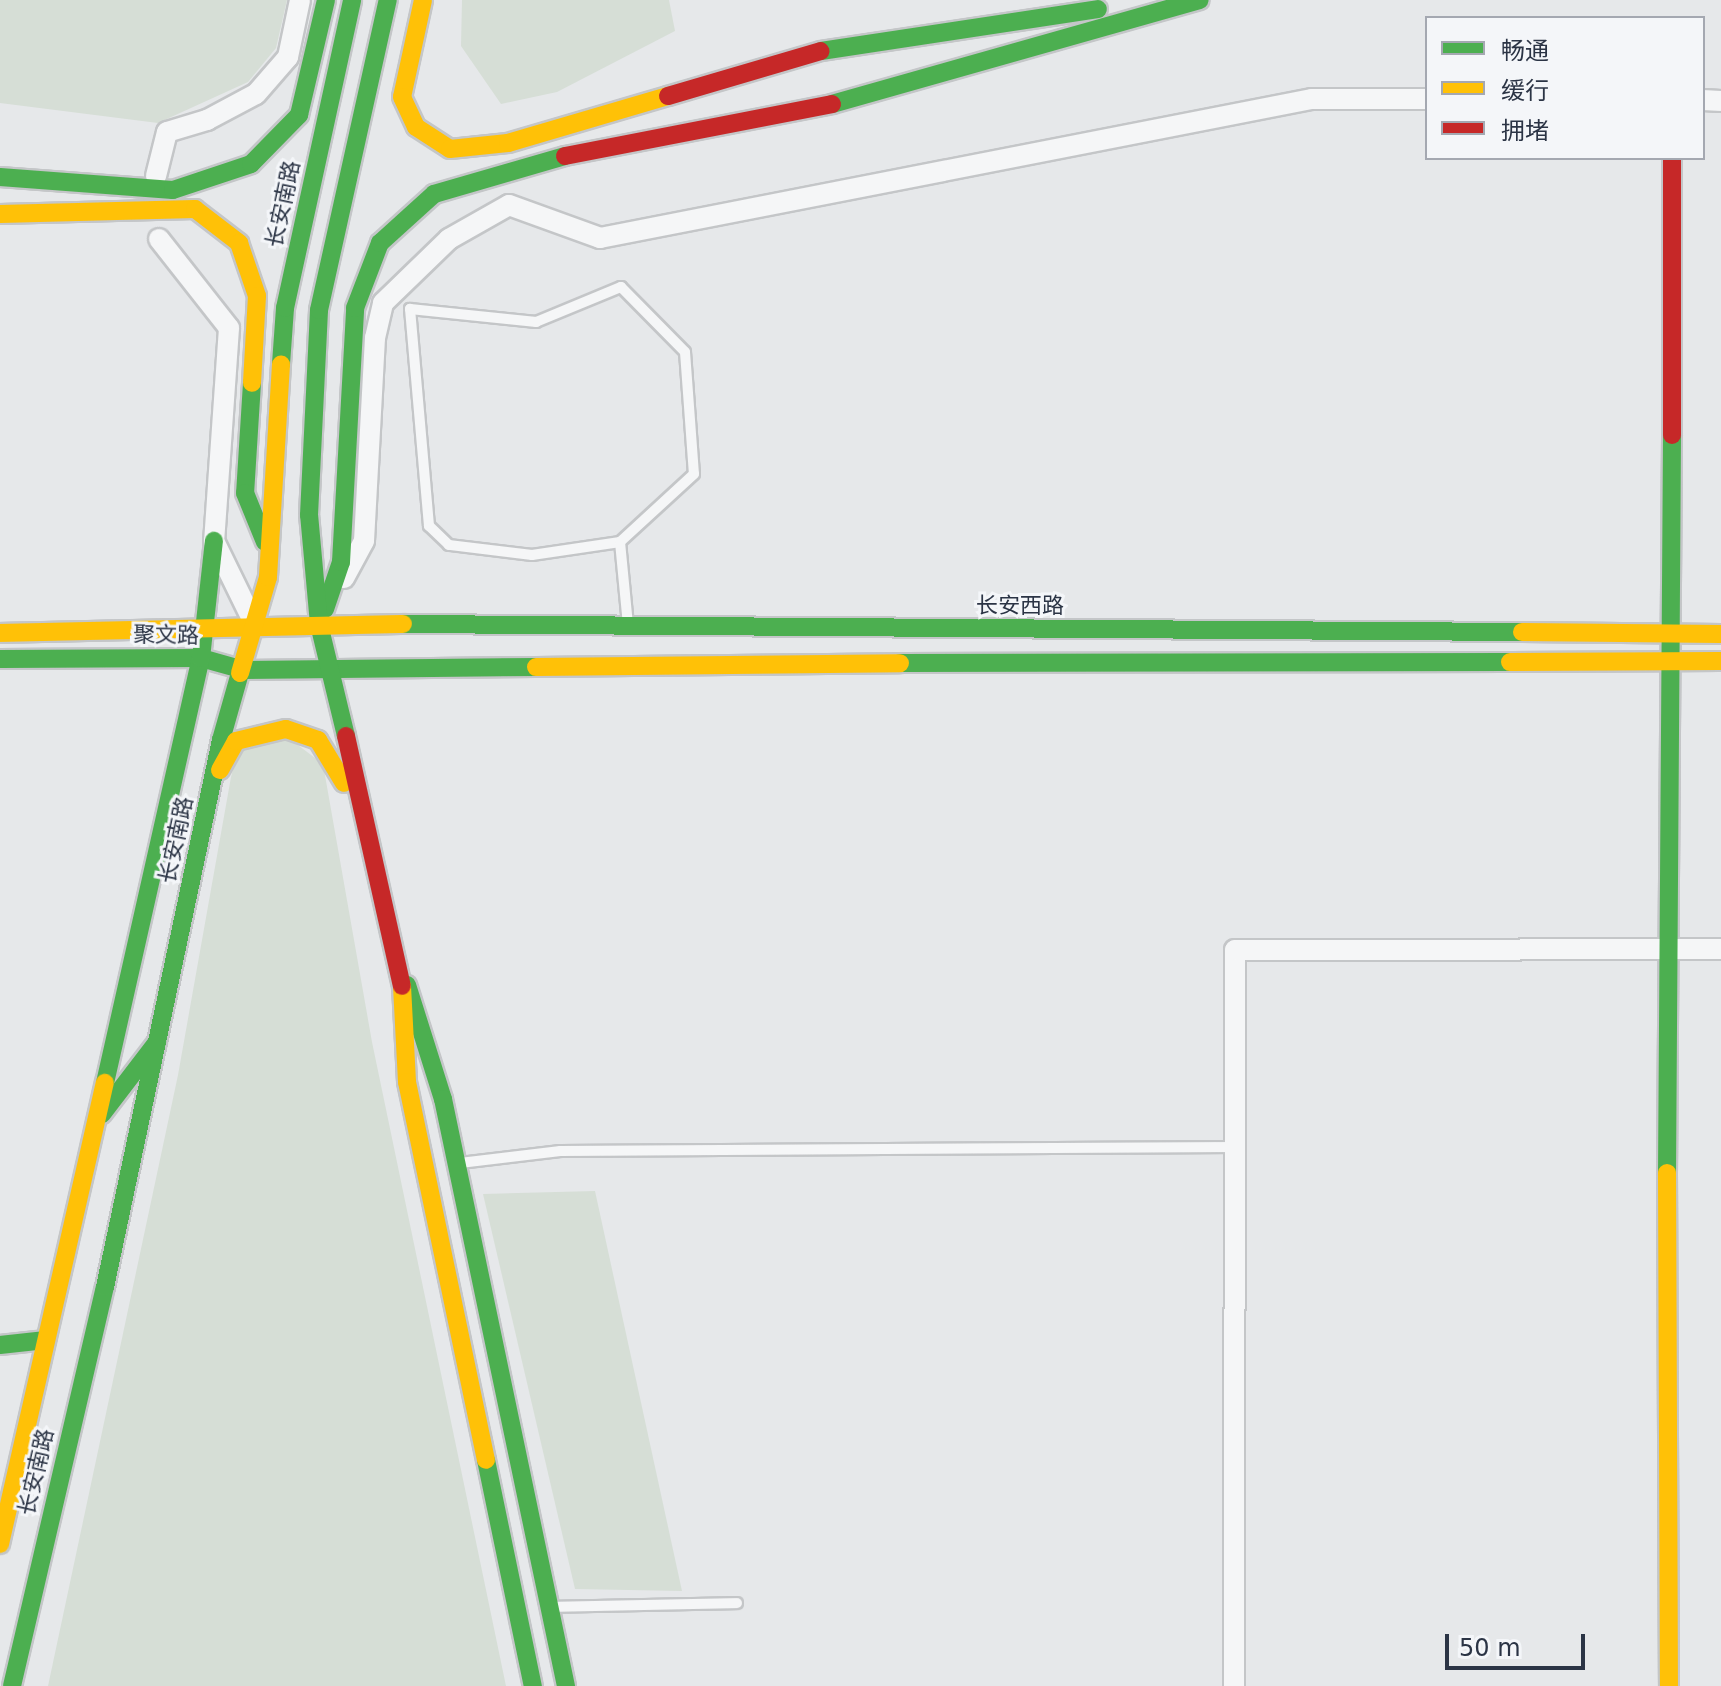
<!DOCTYPE html>
<html>
<head>
<meta charset="utf-8">
<style>
	body { margin:0 }
	#map { position:relative; width:1721px; height:1686px; overflow:hidden; background:#e6e8ea; font-family:"DejaVu Sans","Noto Sans SC",sans-serif }
	div>[style] { position:absolute }
	.green>* { inset:0; background:#d6ded6 }
	.roads { filter:drop-shadow(2px 0 #c4c6c8) drop-shadow(-2px 0 #c4c6c8) drop-shadow(0 2px #c4c6c8) drop-shadow(0 -2px #c4c6c8) }
	.lane>* { height:10px; margin:-5px; padding:0 5px; transform-origin:5px; border-radius:5px; background:#f5f6f7 }
	.street>* { height:20px; margin:-10px; padding:0 10px; transform-origin:10px; border-radius:10px; background:#f5f6f7 }
	.fast>* { height:18px; margin:-9px; padding:0 9px; transform-origin:9px; border-radius:9px; background:#4caf50 }
	.slow>* { height:18px; margin:-9px; padding:0 9px; transform-origin:9px; border-radius:9px; background:#ffc107 }
	.jam>* { height:18px; margin:-9px; padding:0 9px; transform-origin:9px; border-radius:9px; background:#c62828 }
	span { translate:-50% -50%; white-space:nowrap; text-align:center; line-height:1.15; -webkit-text-stroke:6px #f4f6f9; paint-order:stroke }
	.street-label { font-size:22px; color:#2b3445 }
	.legend { position:absolute; left:1425px; top:16px; width:280px; height:144px; box-sizing:border-box; background:#f4f6f9; border:2px solid #a4a8b1; margin:0; padding:10px 14px; list-style:none; font-size:24px; color:#2b3445 }
	.legend li { display:flex; align-items:center; gap:16px; height:40px }
	.legend b { width:40px; border:2px solid #a4a8b1 }
	.scale { position:absolute; left:1445px; top:1634px; width:140px; height:36px; box-sizing:border-box; border:4px solid #2b3445; border-top:0; padding-left:10px; font-size:24px; line-height:28px; white-space:nowrap; color:#2b3445; -webkit-text-stroke:6px #f4f6f9; paint-order:stroke }
</style>
</head>
<body>
<div id="map">
	<div class="green">
		<i style="clip-path:polygon(0 0,287px 0,276px 48px,248px 82px,158px 123px,0 103px)"></i>
		<i style="clip-path:polygon(462px 0,669px 0,675px 31px,557px 92px,501px 104px,461px 46px)"></i>
		<i style="clip-path:polygon(286px 736px,323px 764px,372px 1042px,506px 1686px,48px 1686px,178px 1075px,231px 777px,238px 750px)"></i>
		<i style="clip-path:polygon(595px 1191px,682px 1591px,575px 1589px,483px 1194px)"></i>
	</div>
	<div class="roads">
		<div class="lane">
			<i style="left:620px;top:542px;width:89px;rotate:171.6deg"></i>
			<i style="left:532px;top:555px;width:84px;rotate:-173.1deg"></i>
			<i style="left:449px;top:545px;width:28px;rotate:-136deg"></i>
			<i style="left:429px;top:526px;width:218px;rotate:-95deg"></i>
			<i style="left:410px;top:309px;width:127px;rotate:5.9deg"></i>
			<i style="left:536px;top:322px;width:92px;rotate:-22.4deg"></i>
			<i style="left:621px;top:287px;width:91px;rotate:45.4deg"></i>
			<i style="left:685px;top:352px;width:122px;rotate:85.8deg"></i>
			<i style="left:694px;top:474px;width:100px;rotate:137.4deg"></i>
			<i style="left:620px;top:542px;width:83px;rotate:84.5deg"></i>
			<i style="left:460px;top:1163px;width:101px;rotate:-6.8deg"></i>
			<i style="left:560px;top:1151px;width:675px;rotate:-0.34deg"></i>
			<i style="left:551px;top:1607px;width:186px;rotate:-1.2deg"></i>
		</div>
		<div class="street">
			<i style="left:1703px;top:100px;width:18px;rotate:3deg"></i>
			<i style="left:156px;top:176px;width:45px;rotate:-76deg"></i>
			<i style="left:167px;top:132px;width:42px;rotate:-16.7deg"></i>
			<i style="left:207px;top:120px;width:55px;rotate:-28deg"></i>
			<i style="left:256px;top:94px;width:49px;rotate:-49.1deg"></i>
			<i style="left:288px;top:57px;width:58px;rotate:-78.1deg"></i>
			<i style="left:509px;top:205px;width:97px;rotate:19.9deg"></i>
			<i style="left:600px;top:238px;width:725px;rotate:-11.05deg"></i>
			<i style="left:1312px;top:99px;width:115px"></i>
			<i style="left:159px;top:239px;width:113px;rotate:51.8deg"></i>
			<i style="left:229px;top:328px;width:214px;rotate:94deg"></i>
			<i style="left:214px;top:541px;width:93px;rotate:64deg"></i>
			<i style="left:344px;top:578px;width:42px;rotate:-61.6deg"></i>
			<i style="left:364px;top:541px;width:203px;rotate:-86.9deg"></i>
			<i style="left:375px;top:338px;width:36px;rotate:-77deg"></i>
			<i style="left:383px;top:303px;width:92px;rotate:-44.1deg"></i>
			<i style="left:449px;top:239px;width:69px;rotate:-29.5deg"></i>
			<i style="left:1234px;top:1686px;width:736px;rotate:-89.92deg"></i>
			<i style="left:1235px;top:950px;width:486px;rotate:-0.1deg"></i>
		</div>
		<div class="fast">
			<i style="left:821px;top:51px;width:280px;rotate:-8.6deg"></i>
			<i style="left:832px;top:104px;width:382px;rotate:-15.8deg"></i>
			<i style="left:0;top:177px;width:173px;rotate:4.3deg"></i>
			<i style="left:173px;top:190px;width:82px;rotate:-18.4deg"></i>
			<i style="left:251px;top:164px;width:69px;rotate:-45.6deg"></i>
			<i style="left:299px;top:115px;width:118px;rotate:-76.8deg"></i>
			<i style="left:281px;top:364px;width:56px;rotate:-85.9deg"></i>
			<i style="left:285px;top:308px;width:315px;rotate:-77.7deg"></i>
			<i style="left:252px;top:383px;width:110px;rotate:93.6deg"></i>
			<i style="left:245px;top:493px;width:53px;rotate:67.8deg"></i>
			<i style="left:325px;top:609px;width:50px;rotate:-71.2deg"></i>
			<i style="left:341px;top:562px;width:254px;rotate:-86.8deg"></i>
			<i style="left:355px;top:308px;width:70px;rotate:-69deg"></i>
			<i style="left:380px;top:243px;width:73px;rotate:-42.2deg"></i>
			<i style="left:434px;top:194px;width:136px;rotate:-16.2deg"></i>
			<i style="left:403px;top:624px;width:1119px;rotate:0.41deg"></i>
			<i style="left:0;top:659px;width:201px;rotate:-0.3deg"></i>
			<i style="left:201px;top:658px;width:45px;rotate:15.6deg"></i>
			<i style="left:244px;top:670px;width:292px;rotate:-0.6deg"></i>
			<i style="left:900px;top:663px;width:610px;rotate:-0.09deg"></i>
			<i style="left:346px;top:736px;width:115px;rotate:-103.6deg"></i>
			<i style="left:319px;top:624px;width:109px;rotate:-95.2deg"></i>
			<i style="left:309px;top:515px;width:205px;rotate:-87.2deg"></i>
			<i style="left:319px;top:310px;width:318px;rotate:-77.5deg"></i>
			<i style="left:407px;top:985px;width:120px;rotate:72.5deg"></i>
			<i style="left:443px;top:1099px;width:600px;rotate:78.17deg"></i>
			<i style="left:105px;top:1083px;width:436px;rotate:-77.3deg"></i>
			<i style="left:201px;top:658px;width:118px;rotate:-83.7deg"></i>
			<i style="left:102px;top:1114px;width:91px;rotate:-52.6deg"></i>
			<i style="left:1667px;top:1173px;width:738px;rotate:-89.61deg"></i>
			<i style="left:0;top:1345px;width:46px;rotate:-6.2deg"></i>
			<i style="left:486px;top:1460px;width:231px;rotate:78.3deg"></i>
			<i style="left:12px;top:1686px;width:410px;rotate:-76.9deg"></i>
			<i style="left:105px;top:1287px;width:559px;rotate:-78.03deg"></i>
			<i style="left:221px;top:740px;width:70px;rotate:-74.2deg"></i>
		</div>
		<div class="slow">
			<i style="left:423px;top:0;width:99px;rotate:102.2deg"></i>
			<i style="left:402px;top:97px;width:33px;rotate:65deg"></i>
			<i style="left:416px;top:127px;width:40px;rotate:32.9deg"></i>
			<i style="left:450px;top:149px;width:58px;rotate:-5.9deg"></i>
			<i style="left:508px;top:143px;width:167px;rotate:-16.4deg"></i>
			<i style="left:0;top:214px;width:195px;rotate:-1.5deg"></i>
			<i style="left:195px;top:209px;width:56px;rotate:37.7deg"></i>
			<i style="left:239px;top:243px;width:56px;rotate:71.2deg"></i>
			<i style="left:257px;top:296px;width:87px;rotate:93.3deg"></i>
			<i style="left:1522px;top:632px;width:199px;rotate:0.6deg"></i>
			<i style="left:0;top:633px;width:403px;rotate:-1.3deg"></i>
			<i style="left:1510px;top:662px;width:211px;rotate:-0.3deg"></i>
			<i style="left:536px;top:667px;width:364px;rotate:-0.6deg"></i>
			<i style="left:240px;top:673px;width:100px;rotate:-73.7deg"></i>
			<i style="left:268px;top:577px;width:213px;rotate:-86.5deg"></i>
			<i style="left:220px;top:770px;width:33px;rotate:-61deg"></i>
			<i style="left:236px;top:741px;width:51px;rotate:-13.5deg"></i>
			<i style="left:286px;top:729px;width:34px;rotate:19deg"></i>
			<i style="left:318px;top:740px;width:50px;rotate:58.8deg"></i>
			<i style="left:402px;top:986px;width:96px;rotate:87deg"></i>
			<i style="left:407px;top:1082px;width:386px;rotate:78.2deg"></i>
			<i style="left:1667px;top:1173px;width:513px;rotate:89.78deg"></i>
			<i style="left:0;top:1544px;width:473px;rotate:-77.2deg"></i>
		</div>
		<div class="jam">
			<i style="left:668px;top:96px;width:159px;rotate:-16.4deg"></i>
			<i style="left:565px;top:156px;width:272px;rotate:-11deg"></i>
			<i style="left:1672px;top:158px;width:277px;rotate:90deg"></i>
			<i style="left:346px;top:736px;width:256px;rotate:77.4deg"></i>
		</div>
	</div>
	<div class="street-label">
		<span style="left:283px;top:204px;rotate:-78deg">长安南路</span>
		<span style="left:1020px;top:606px">长安西路</span>
		<span style="left:166px;top:635px;rotate:1deg">聚文路</span>
		<span style="left:176px;top:840px;rotate:-78deg">长安南路</span>
		<span style="left:36px;top:1472px;rotate:-77deg">长安南路</span>
	</div>
	<ul class="legend">
	<li><b style="height:10px;background:#4caf50"></b>畅通</li>
	<li><b style="height:10px;background:#ffc107"></b>缓行</li>
	<li><b style="height:10px;background:#c62828"></b>拥堵</li>
	</ul>
	<div class="scale">50 m</div>
</div>
</body>
</html>
